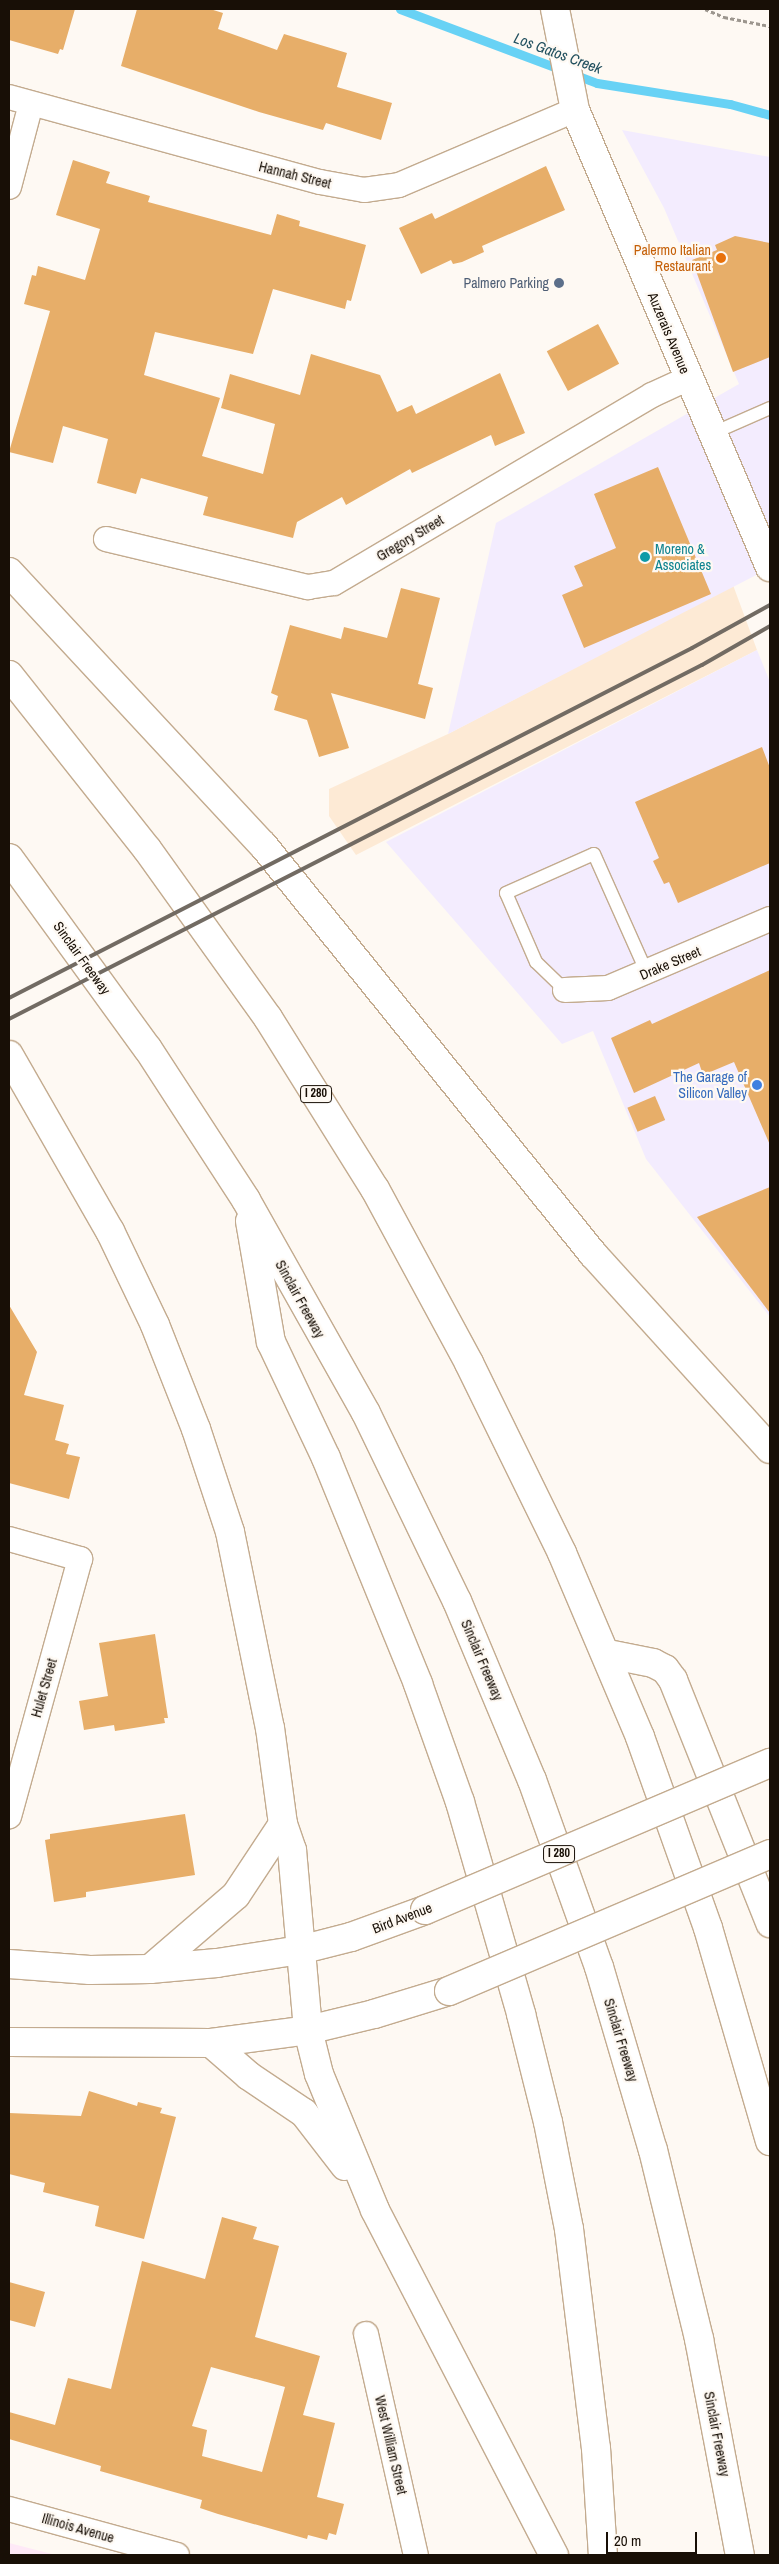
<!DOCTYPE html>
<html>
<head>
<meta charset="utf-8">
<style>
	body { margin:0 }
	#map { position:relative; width:779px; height:2564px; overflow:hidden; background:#fef9f3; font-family:"Archivo Narrow",sans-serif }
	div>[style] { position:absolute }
	.built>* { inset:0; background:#fdead5 }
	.industrial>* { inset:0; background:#f3ecfe }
	.education>* { inset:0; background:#fee9f7 }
	.stream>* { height:9px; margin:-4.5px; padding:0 4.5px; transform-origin:4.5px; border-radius:4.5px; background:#68d2f5 }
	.building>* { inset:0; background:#e7ae69; transform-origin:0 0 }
	.path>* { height:3px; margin-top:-1.5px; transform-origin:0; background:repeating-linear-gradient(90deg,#9c968e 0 4px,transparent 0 6.5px) }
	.roads { filter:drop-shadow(1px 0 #c3ab8f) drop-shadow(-1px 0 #c3ab8f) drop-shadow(0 1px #c3ab8f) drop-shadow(0 -1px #c3ab8f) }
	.service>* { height:12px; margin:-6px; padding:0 6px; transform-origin:6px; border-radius:6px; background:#fff }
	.minor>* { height:24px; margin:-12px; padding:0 12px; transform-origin:12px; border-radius:12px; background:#fff }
	.tertiary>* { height:28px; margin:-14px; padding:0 14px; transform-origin:14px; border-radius:14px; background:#fff }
	.secondary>* { height:28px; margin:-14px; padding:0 14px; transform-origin:14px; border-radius:14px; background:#fff }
	.primary>* { height:28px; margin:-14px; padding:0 14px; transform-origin:14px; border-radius:14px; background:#fff }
	.motorway>* { height:28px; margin:-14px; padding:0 14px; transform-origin:14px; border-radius:14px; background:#fff }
	.rail>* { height:4px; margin:-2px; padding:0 2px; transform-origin:2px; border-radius:2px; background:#726b63 }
	.bridges { filter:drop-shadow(1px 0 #c3ab8f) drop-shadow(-1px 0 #c3ab8f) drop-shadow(0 1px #c3ab8f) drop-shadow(0 -1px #c3ab8f) }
	.primary-bridge>* { height:28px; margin:-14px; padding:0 14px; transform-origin:14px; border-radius:14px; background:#fff }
	.dots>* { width:14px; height:14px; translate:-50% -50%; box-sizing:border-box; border:2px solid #fef9f3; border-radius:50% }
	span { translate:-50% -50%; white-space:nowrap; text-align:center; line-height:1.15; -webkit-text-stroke:4.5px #fef9f3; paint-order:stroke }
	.shield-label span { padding:1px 4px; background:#fef9f3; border:1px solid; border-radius:4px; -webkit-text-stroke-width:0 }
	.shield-label { font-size:12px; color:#180f06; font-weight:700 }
	.street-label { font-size:14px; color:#180f06 }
	.food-label { font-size:14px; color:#c56008 }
	.right { translate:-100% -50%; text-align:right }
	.service-label { font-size:14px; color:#4e5e75 }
	.culture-label { font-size:14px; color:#0d838f }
	.left { translate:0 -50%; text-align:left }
	.shop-label { font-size:14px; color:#366cbe }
	.water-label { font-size:15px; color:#22505f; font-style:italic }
	.frame { position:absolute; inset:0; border:10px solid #180f06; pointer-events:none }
	.scale { position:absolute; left:606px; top:2532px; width:91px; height:22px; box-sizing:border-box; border:2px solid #180f06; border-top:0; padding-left:6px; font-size:15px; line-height:18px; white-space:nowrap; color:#180f06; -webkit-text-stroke:4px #fef9f3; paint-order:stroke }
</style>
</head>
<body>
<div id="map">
	<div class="built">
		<i style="clip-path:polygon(733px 585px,757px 650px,356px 855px,329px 816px,329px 789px,448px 734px)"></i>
	</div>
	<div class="industrial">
		<i style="clip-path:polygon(622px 130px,770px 157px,770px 568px,448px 734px,496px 523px,739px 384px,664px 208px)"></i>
		<i style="clip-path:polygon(757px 650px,770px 682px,770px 1317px,646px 1159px,593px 1031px,562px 1044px,386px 842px)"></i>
	</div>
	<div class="education">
		<i style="clip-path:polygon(9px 2543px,56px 2555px,9px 2555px)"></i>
	</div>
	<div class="stream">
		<i style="left:400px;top:9px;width:210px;rotate:20.6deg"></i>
		<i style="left:597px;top:83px;width:135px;rotate:9deg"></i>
		<i style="left:730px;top:104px;width:41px;rotate:15.4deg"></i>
	</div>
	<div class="building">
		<i style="clip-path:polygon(9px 9px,75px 9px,63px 50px,60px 49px,58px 54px,9px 40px)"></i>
		<i style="clip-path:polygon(137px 9px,210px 9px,223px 13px,218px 29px,277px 50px,284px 34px,347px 53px,337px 87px,392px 103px,381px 140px,326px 123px,323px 130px,259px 112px,121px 66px)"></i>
		<i style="clip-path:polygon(73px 160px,110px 172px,106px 183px,150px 196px,148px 202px,271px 235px,277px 214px,300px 221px,299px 226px,366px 245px,351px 301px,347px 300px,345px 309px,273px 289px,253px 354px,155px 332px,144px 375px,220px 398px,202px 456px,263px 474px,275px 424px,221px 408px,230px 374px,300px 395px,311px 354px,380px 375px,397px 412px,412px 405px,416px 414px,500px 373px,525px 433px,495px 446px,491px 435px,412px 473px,410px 469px,346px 505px,342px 497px,297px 522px,293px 538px,203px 515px,208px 497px,141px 478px,136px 494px,97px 483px,108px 439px,63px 426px,53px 463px,9px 452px,50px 311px,24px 304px,32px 275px,36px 276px,38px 266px,85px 280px,100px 229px,56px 215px)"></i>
		<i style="clip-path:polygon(546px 166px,565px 210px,482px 246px,484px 252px,462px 262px,453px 264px,451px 260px,421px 274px,399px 228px,432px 213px,435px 219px)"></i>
		<i style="clip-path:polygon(735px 236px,770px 243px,770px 357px,733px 372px,692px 260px,717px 250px,715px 245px)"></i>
		<i style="left:598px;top:324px;width:45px;height:58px;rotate:62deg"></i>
		<i style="clip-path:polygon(658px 467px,711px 594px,584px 648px,562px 595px,583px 586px,574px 566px,616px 548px,594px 494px)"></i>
		<i style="clip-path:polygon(401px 588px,440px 598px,418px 684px,433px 688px,425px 719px,331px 693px,349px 748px,319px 757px,307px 720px,274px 710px,278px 696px,271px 693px,290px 625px,341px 639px,344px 627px,387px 638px)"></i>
		<i style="clip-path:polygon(762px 747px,770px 768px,770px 863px,678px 903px,669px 882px,664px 884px,653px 861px,659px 858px,635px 802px)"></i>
		<i style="clip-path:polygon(770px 970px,770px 1145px,734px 1062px,703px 1075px,699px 1063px,634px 1093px,611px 1038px,650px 1020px,652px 1024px)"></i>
		<i style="left:655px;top:1096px;width:26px;height:30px;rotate:67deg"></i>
		<i style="clip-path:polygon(770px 1187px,770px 1313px,697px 1217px)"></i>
		<i style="clip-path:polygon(9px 1305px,37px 1352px,24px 1395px,64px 1405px,55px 1440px,69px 1444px,66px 1454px,80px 1457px,69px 1499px,9px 1483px)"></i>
		<i style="clip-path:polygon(155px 1634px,168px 1718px,164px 1718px,165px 1723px,115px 1731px,114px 1725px,84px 1730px,79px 1701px,108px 1696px,99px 1643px)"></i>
		<i style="clip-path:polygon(185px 1814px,195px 1875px,86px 1892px,86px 1897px,54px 1902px,45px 1840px,50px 1839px,50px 1834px)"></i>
		<i style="clip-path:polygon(89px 2091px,137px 2106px,138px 2102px,162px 2108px,160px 2113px,176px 2117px,144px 2239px,95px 2226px,99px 2206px,43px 2192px,45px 2183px,9px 2174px,9px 2113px,81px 2116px)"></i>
		<i style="clip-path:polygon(evenodd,222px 2217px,257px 2227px,253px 2239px,279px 2246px,255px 2337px,320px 2356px,303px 2415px,335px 2423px,317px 2497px,344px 2504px,336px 2535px,329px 2533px,327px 2540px,308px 2535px,307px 2539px,218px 2514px,200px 2508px,202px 2500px,100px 2471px,101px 2466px,9px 2439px,9px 2412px,55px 2425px,68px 2378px,111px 2389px,142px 2261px,205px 2279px,222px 2217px,211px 2367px,285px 2387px,262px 2472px,202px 2456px,207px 2430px,192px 2426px,211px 2367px)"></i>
		<i style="clip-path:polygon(9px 2282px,45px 2292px,35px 2327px,9px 2320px)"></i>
	</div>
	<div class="path">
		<i style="left:705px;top:9px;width:21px;rotate:23deg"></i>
		<i style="left:724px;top:17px;width:47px;rotate:11.1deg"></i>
	</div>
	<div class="roads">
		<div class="service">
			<i style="left:713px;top:433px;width:62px;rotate:-23.7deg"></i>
			<i style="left:565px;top:990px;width:40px;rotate:-136deg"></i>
			<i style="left:536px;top:962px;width:75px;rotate:-113.5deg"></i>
			<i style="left:506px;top:893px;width:96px;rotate:-23.9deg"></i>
			<i style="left:594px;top:854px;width:130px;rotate:66deg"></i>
		</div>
		<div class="minor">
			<i style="left:9px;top:97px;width:322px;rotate:15.3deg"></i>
			<i style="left:320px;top:182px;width:45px;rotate:10.3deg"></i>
			<i style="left:364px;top:190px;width:35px;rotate:-8deg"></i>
			<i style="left:399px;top:185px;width:191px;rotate:-23.1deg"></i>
			<i style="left:9px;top:187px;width:86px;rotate:-75.2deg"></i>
			<i style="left:106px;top:539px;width:208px;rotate:13.4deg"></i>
			<i style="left:308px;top:587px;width:26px;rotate:-9deg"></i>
			<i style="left:334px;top:583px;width:369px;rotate:-30.6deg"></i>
			<i style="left:652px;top:395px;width:41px;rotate:-24.7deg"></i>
			<i style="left:565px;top:990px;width:43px;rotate:-2.7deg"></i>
			<i style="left:608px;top:988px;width:176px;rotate:-23.1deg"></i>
			<i style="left:9px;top:1539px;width:74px;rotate:15.7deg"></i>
			<i style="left:80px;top:1559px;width:267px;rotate:105.4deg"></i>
			<i style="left:366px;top:2334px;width:227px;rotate:77.3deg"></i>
			<i style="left:9px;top:2509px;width:174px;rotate:15.3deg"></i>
		</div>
		<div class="tertiary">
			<i style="left:555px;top:9px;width:103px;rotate:78.8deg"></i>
			<i style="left:575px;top:110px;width:497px;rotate:66.9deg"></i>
		</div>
		<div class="secondary">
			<i style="left:9px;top:1964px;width:81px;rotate:4.2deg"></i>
			<i style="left:90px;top:1970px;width:60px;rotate:-1deg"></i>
			<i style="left:9px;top:2042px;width:202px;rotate:0.3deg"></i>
		</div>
		<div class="primary">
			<i style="left:150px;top:1969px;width:67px;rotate:-5.1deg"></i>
			<i style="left:217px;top:1963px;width:84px;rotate:-8.9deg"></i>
			<i style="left:300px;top:1950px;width:53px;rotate:-14.3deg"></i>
			<i style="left:351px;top:1937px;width:79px;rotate:-20deg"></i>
			<i style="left:211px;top:2043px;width:98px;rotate:-7.6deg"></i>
			<i style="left:308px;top:2030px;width:68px;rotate:-13.6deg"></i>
			<i style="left:374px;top:2014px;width:78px;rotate:-17deg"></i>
		</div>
		<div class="motorway">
			<i style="left:9px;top:572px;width:373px;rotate:47.1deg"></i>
			<i style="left:263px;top:845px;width:526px;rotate:51.1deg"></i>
			<i style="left:593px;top:1254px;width:263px;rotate:47.8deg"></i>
			<i style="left:9px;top:675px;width:222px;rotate:51.6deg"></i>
			<i style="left:147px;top:849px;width:208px;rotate:54.4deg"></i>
			<i style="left:268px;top:1018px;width:202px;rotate:58deg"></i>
			<i style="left:375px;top:1189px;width:198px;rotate:61.6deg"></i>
			<i style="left:469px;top:1363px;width:212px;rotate:63.9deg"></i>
			<i style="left:562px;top:1553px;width:200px;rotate:67deg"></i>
			<i style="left:640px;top:1737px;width:203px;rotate:70.4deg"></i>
			<i style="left:708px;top:1928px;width:222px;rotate:73.8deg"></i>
			<i style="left:9px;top:858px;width:236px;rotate:54deg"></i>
			<i style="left:148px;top:1049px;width:180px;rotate:57deg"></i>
			<i style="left:246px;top:1200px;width:244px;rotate:60.6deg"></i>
			<i style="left:366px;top:1413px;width:209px;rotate:64.2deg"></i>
			<i style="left:457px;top:1601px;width:194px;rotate:67.3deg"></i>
			<i style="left:532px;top:1780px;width:199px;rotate:70.3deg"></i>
			<i style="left:599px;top:1967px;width:191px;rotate:73.6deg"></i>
			<i style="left:653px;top:2150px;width:195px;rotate:76.3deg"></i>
			<i style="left:699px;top:2339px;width:220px;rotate:79.3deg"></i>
			<i style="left:9px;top:1055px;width:203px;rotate:60.2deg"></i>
			<i style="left:110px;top:1231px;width:104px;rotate:64.4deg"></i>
			<i style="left:155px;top:1325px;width:112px;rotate:68.5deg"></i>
			<i style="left:196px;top:1429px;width:108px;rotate:71.7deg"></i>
			<i style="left:230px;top:1532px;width:200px;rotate:78.5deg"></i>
			<i style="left:270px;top:1728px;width:97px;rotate:82.3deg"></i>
			<i style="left:283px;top:1824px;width:28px;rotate:71deg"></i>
			<i style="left:292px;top:1850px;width:181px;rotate:84.9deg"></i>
			<i style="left:308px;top:2030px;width:45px;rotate:76deg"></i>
			<i style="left:319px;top:2074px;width:147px;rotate:67.6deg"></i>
			<i style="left:375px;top:2210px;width:389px;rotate:62.6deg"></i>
			<i style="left:250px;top:1221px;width:123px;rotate:80.2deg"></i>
			<i style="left:271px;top:1342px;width:128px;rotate:64.6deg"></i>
			<i style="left:326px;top:1458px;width:244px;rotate:67.8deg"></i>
			<i style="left:418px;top:1684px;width:125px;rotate:70.4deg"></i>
			<i style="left:460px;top:1802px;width:221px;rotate:73.9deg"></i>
			<i style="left:521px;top:2014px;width:111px;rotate:76deg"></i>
			<i style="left:548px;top:2122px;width:109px;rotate:78.9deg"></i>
			<i style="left:569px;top:2229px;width:221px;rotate:83deg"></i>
			<i style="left:596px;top:2448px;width:107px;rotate:86.3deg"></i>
			<i style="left:608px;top:1654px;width:46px;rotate:11.3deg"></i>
			<i style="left:653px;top:1663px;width:13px;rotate:27deg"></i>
			<i style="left:665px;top:1669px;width:14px;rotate:54deg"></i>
			<i style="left:673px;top:1680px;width:262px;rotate:68.2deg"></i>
			<i style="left:150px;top:1969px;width:113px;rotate:-40.7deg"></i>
			<i style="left:236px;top:1895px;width:85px;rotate:-56.5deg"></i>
			<i style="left:211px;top:2043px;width:50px;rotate:41deg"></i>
			<i style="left:249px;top:2076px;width:66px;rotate:33.9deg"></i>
			<i style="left:304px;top:2113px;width:67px;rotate:52.3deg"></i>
		</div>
	</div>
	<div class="rail">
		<i style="left:9px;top:998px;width:767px;rotate:-27.13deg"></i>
		<i style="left:692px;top:648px;width:89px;rotate:-28.9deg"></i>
		<i style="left:9px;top:1019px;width:778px;rotate:-27.06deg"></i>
		<i style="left:702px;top:665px;width:78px;rotate:-29.8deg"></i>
	</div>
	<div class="bridges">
		<div class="primary-bridge">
			<i style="left:425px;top:1910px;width:375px;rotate:-23.1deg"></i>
			<i style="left:449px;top:1991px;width:349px;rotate:-23.1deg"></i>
		</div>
	</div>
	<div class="dots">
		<i style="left:721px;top:258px;background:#e8710a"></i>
		<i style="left:559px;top:283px;background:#5c6f8a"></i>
		<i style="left:645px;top:557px;background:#0f9aa8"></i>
		<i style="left:757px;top:1085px;background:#3f7fe0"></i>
	</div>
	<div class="shield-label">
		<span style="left:316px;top:1094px">I 280</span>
		<span style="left:559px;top:1854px">I 280</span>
	</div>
	<div class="street-label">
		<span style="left:295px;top:175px;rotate:14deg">Hannah Street</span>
		<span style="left:669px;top:333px;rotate:67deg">Auzerais Avenue</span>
		<span style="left:410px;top:538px;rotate:-31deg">Gregory Street</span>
		<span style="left:82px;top:958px;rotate:54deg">Sinclair Freeway</span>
		<span style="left:670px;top:963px;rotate:-23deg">Drake Street</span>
		<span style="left:300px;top:1299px;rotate:61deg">Sinclair Freeway</span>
		<span style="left:482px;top:1660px;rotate:67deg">Sinclair Freeway</span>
		<span style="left:44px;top:1688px;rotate:-74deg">Hulet Street</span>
		<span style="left:402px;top:1918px;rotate:-21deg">Bird Avenue</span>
		<span style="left:621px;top:2040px;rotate:73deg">Sinclair Freeway</span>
		<span style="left:717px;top:2434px;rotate:79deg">Sinclair Freeway</span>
		<span style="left:391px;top:2445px;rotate:77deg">West William Street</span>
		<span style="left:78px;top:2528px;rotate:16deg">Illinois Avenue</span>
	</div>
	<div class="food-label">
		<span class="right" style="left:711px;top:258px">Palermo Italian<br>Restaurant</span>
	</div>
	<div class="service-label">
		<span class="right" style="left:549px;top:283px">Palmero Parking</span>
	</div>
	<div class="culture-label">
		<span class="left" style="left:655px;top:557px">Moreno &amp;<br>Associates</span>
	</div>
	<div class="shop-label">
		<span class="right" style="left:747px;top:1085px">The Garage of<br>Silicon Valley</span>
	</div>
	<div class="water-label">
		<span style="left:558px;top:53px;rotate:20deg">Los Gatos Creek</span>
	</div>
	<div class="frame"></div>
	<div class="scale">20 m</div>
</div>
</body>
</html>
